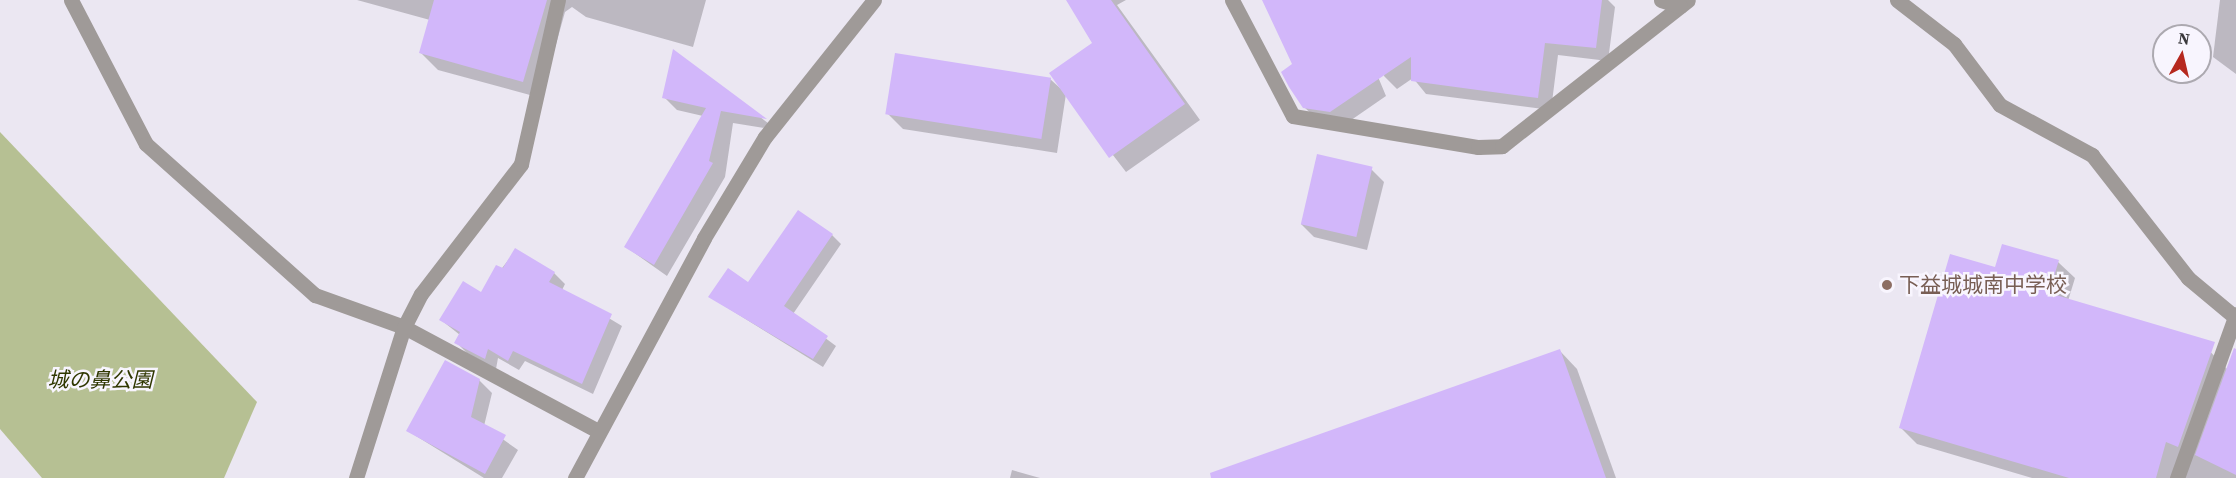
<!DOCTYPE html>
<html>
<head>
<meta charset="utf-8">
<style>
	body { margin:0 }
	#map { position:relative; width:2236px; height:478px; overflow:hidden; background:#ebe7f2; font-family:"Source Serif 4","Noto Sans JP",serif }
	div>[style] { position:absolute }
	.green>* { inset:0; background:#b6c093 }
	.shadow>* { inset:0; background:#0003 }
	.building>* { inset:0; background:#d2b7fa; transform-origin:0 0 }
	.minor>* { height:15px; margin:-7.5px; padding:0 7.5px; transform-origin:7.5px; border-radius:7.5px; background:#9f9a98 }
	.dots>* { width:16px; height:16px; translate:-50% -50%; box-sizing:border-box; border:3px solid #f8f5fe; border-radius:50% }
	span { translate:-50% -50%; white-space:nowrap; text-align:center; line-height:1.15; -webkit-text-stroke:5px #f8f5fe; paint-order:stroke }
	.education-label { font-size:21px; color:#785e54 }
	.left { translate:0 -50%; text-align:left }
	.park-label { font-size:21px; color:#2f3700; font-style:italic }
	.north { position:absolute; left:2152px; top:24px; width:60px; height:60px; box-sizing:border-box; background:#f8f5fe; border:2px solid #aca9b0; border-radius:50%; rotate:8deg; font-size:16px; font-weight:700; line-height:24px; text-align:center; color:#3a383c }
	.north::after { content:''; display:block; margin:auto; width:21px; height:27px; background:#b6281f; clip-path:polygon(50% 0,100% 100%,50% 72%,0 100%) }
</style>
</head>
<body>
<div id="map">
	<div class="green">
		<i style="clip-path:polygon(0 132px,257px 402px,224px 478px,42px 478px,0 429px)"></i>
	</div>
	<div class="shadow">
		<i style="clip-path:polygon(357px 0,706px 0,693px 47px,586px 17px,572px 7px,565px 12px,541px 98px,438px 70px,421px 53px,430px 20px)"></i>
		<i style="clip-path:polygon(1067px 0,1126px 0,1117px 5px,1200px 120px,1126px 172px,1066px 94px,1057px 153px,903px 129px,887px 113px,1050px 79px,1060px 88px,1094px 43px)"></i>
		<i style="clip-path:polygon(1263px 0,1346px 0,1386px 96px,1344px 125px,1318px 120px,1304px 107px,1294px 65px)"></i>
		<i style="clip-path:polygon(1392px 0,1608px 0,1615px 7px,1608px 61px,1558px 55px,1551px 110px,1426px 94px,1413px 78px,1397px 89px,1384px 76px)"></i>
		<i style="clip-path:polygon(2220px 0,2236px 0,2236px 74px,2213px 57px)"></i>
		<i style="clip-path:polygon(674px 51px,777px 130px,733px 123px,725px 177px,667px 276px,626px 247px,703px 116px,677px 110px,664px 97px)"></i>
		<i style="clip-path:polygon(1371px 169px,1384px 182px,1367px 250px,1314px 237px,1301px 224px)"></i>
		<i style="clip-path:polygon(832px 235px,841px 244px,793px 314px,836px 346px,823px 367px,710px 297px,749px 284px)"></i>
		<i style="clip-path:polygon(516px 250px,554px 273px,565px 284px,562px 290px,622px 326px,593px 394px,525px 361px,519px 370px,498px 358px,496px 369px,467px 353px,456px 342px,460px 335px,441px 320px,482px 294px)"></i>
		<i style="clip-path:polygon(2058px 262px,2075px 278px,2068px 301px,2197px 338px,2228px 370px,2236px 365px,2236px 478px,2032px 478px,1917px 444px,1900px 427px,1996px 269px)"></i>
		<i style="clip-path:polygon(1560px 351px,1577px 369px,1616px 478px,1259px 478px)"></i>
		<i style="clip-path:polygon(479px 380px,492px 393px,484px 426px,518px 450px,502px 478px,484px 478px,408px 431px)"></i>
		<i style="clip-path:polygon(1012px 470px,1040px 478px,1010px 478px)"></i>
	</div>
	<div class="building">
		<i style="clip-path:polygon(434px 0,547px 0,523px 82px,419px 53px)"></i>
		<i style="clip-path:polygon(1066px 0,1111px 0,1185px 104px,1109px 158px,1049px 73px,1092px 43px)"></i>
		<i style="clip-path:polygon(1262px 0,1602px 0,1596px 48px,1545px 43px,1538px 98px,1411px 81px,1411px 57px,1330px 112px,1303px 108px,1289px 87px,1281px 72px,1292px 64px)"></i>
		<i style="clip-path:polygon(673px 49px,767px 119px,721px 111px,709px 161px,713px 163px,654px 265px,624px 247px,706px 108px,662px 98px)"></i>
		<i style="left:895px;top:53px;width:158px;height:62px;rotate:9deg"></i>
		<i style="left:1317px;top:154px;width:57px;height:72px;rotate:13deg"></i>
		<i style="clip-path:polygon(798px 210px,833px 234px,784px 306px,828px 336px,813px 359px,708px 297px,728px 268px,748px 282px)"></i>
		<i style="clip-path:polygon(2002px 244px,2059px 260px,2049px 293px,2215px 342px,2178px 447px,2166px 442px,2156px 478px,2069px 478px,1899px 428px,1950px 254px,1995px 267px)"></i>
		<i style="clip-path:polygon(515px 248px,555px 272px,549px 282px,612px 314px,582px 384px,513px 351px,508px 361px,488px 349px,485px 359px,454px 343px,460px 332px,439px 320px,463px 281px,481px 292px,496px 265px,503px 268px)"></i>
		<i style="clip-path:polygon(2234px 348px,2236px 349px,2236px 475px,2195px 455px)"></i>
		<i style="clip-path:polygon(1560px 349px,1606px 478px,1211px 478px,1210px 473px)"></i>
		<i style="clip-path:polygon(445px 360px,480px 379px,471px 417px,506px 435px,485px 474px,406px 431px)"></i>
	</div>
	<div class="minor">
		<i style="left:71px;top:0;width:162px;rotate:62.5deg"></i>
		<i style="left:146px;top:144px;width:227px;rotate:41.8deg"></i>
		<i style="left:315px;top:295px;width:95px;rotate:19.8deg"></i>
		<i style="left:404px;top:327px;width:220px;rotate:28.2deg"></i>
		<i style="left:1232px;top:0;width:131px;rotate:62.3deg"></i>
		<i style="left:1293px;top:116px;width:188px;rotate:9.5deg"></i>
		<i style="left:1478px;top:147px;width:24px;rotate:-2deg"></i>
		<i style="left:1502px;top:146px;width:236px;rotate:-38.1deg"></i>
		<i style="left:1661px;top:0;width:20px;rotate:18deg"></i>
		<i style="left:1897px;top:0;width:72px;rotate:37.7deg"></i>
		<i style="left:1954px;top:44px;width:76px;rotate:53deg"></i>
		<i style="left:2000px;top:105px;width:105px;rotate:28.5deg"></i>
		<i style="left:2092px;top:155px;width:156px;rotate:52deg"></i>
		<i style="left:2188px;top:278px;width:62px;rotate:39.8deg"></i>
		<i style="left:356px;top:478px;width:158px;rotate:-72.4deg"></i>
		<i style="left:404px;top:327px;width:37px;rotate:-63deg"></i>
		<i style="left:421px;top:294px;width:164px;rotate:-52.4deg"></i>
		<i style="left:521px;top:164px;width:168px;rotate:-77.3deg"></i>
		<i style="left:575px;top:478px;width:272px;rotate:-61.7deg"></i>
		<i style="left:704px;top:238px;width:118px;rotate:-58.9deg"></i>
		<i style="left:765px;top:137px;width:175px;rotate:-51.5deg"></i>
		<i style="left:2177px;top:478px;width:174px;rotate:-70.2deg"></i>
	</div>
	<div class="dots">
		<i style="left:1887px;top:285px;background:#8d6e63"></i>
	</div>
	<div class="education-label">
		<span class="left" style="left:1899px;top:285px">下益城城南中学校</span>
	</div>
	<div class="park-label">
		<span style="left:100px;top:380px">城の鼻公園</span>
	</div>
	<div class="north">N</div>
</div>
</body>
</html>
